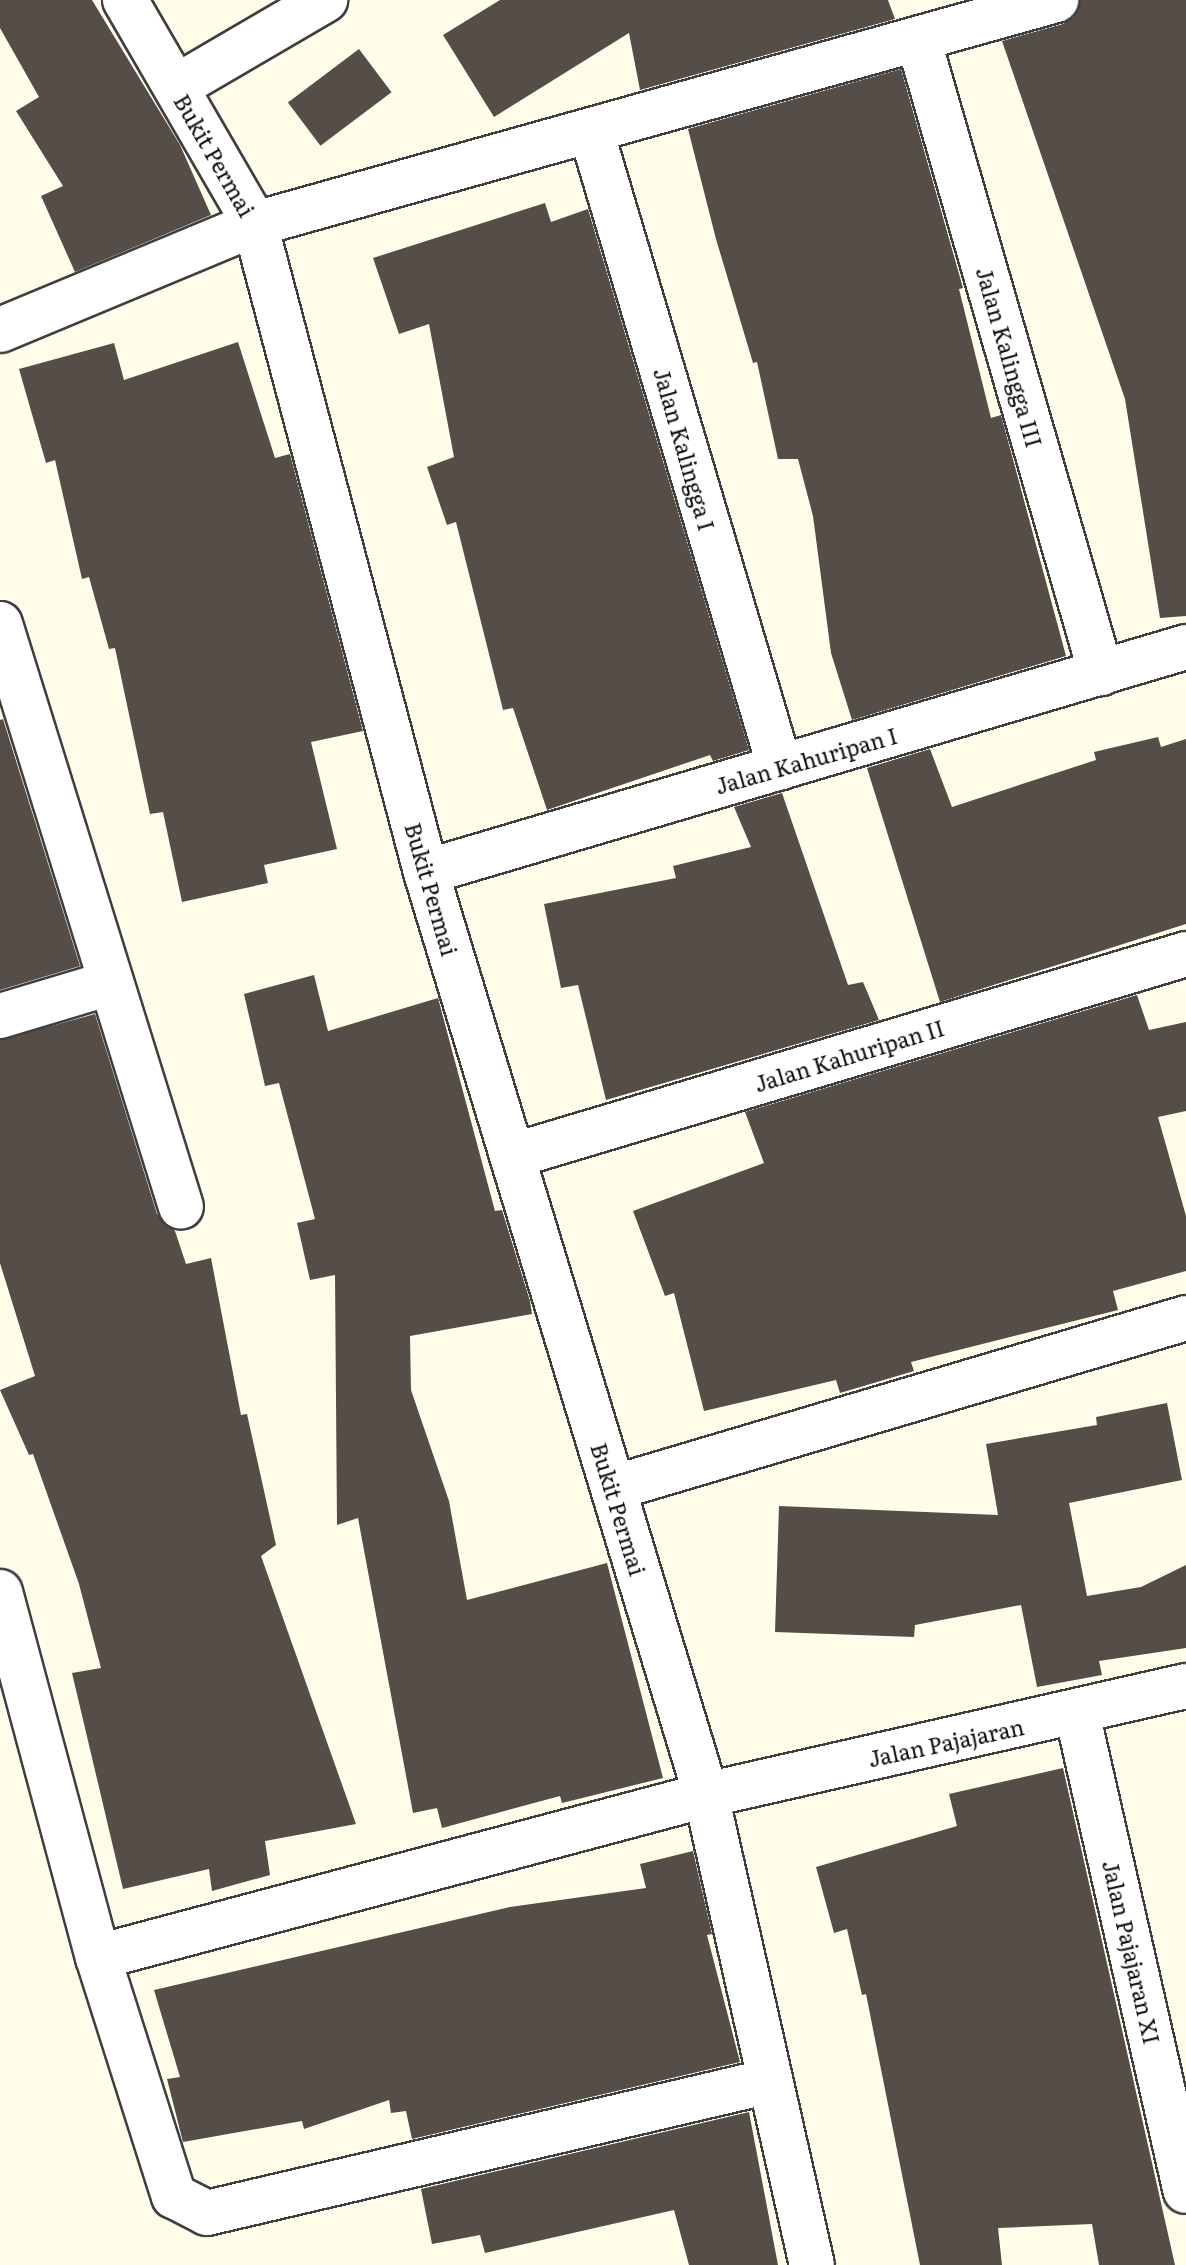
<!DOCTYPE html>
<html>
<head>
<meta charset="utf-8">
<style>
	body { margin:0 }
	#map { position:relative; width:1186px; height:2265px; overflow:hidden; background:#fffcea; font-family:Literata,serif }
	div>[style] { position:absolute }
	.building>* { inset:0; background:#544d48; transform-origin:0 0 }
	.roads { filter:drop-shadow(2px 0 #3f3f3f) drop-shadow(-2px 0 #3f3f3f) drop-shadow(0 2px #3f3f3f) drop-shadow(0 -2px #3f3f3f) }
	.minor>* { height:44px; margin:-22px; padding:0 22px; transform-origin:22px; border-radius:22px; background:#fff }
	span { translate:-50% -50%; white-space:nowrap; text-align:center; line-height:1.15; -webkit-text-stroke:8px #fff; paint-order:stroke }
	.street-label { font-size:22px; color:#0c0c0c }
</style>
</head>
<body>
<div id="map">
	<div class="building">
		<i style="clip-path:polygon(0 0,92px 0,180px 145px,211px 215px,75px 272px,41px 196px,63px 186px,16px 111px,39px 97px,0 28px)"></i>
		<i style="clip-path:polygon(500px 0,888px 0,895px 19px,640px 90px,629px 33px,494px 117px,443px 35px)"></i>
		<i style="clip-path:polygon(1080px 0,1186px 0,1186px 616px,1160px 618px,1125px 399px,1002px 41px,1063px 24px,1074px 17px)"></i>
		<i style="left:359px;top:49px;width:54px;height:89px;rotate:53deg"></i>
		<i style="clip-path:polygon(901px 69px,963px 288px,959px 289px,991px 418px,1001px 415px,1066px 656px,852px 720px,831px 653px,813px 516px,798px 459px,778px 459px,757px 362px,753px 363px,716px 239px,688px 129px)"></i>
		<i style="clip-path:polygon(545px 203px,551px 222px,588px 209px,749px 750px,713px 761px,710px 755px,547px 810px,513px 708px,503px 710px,456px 522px,447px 525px,427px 467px,454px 457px,429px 324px,399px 334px,373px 258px)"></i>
		<i style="clip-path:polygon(238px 342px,275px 458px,290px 454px,363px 731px,311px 742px,337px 849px,264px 865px,268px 883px,182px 902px,163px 812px,150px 814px,115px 648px,109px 649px,89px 577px,82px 579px,55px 460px,46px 463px,19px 369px,114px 343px,124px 380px)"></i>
		<i style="clip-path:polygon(3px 719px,80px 966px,0 990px,0 720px)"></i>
		<i style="clip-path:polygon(1158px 737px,1161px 747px,1186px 739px,1186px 924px,940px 1002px,867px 768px,930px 749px,952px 807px,1096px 760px,1094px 752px)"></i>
		<i style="clip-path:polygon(782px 793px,848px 985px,863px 982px,879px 1020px,606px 1100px,578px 985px,561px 988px,544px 904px,676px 878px,673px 866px,751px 847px,734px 807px)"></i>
		<i style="clip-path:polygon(314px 975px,328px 1031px,438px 998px,495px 1211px,502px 1210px,530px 1301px,532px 1314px,410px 1336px,411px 1390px,449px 1501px,467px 1600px,607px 1563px,663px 1778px,562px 1803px,560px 1796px,442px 1828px,437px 1808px,413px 1813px,358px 1518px,337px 1525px,335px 1275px,310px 1280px,297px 1223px,315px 1219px,279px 1083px,265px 1086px,244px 994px)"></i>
		<i style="clip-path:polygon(1137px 995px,1149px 1030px,1186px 1022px,1186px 1111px,1158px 1117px,1186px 1216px,1186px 1271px,1113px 1291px,1118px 1310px,911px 1362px,914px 1371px,840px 1393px,836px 1380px,704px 1411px,674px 1293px,665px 1296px,633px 1211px,764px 1163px,745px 1112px)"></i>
		<i style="clip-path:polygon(95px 1014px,157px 1214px,175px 1231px,186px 1264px,211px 1258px,241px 1415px,247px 1414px,276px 1545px,261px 1556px,356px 1824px,265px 1841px,270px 1875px,212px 1891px,209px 1869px,123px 1889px,72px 1673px,101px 1668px,79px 1584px,33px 1454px,29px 1455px,0 1390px,35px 1376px,0 1263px,0 1040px)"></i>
		<i style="clip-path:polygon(1167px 1403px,1182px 1480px,1069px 1503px,1087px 1596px,1141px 1587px,1186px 1565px,1186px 1648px,1099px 1661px,1102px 1675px,1037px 1687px,1021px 1605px,915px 1625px,914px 1637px,775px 1632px,779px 1506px,998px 1515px,986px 1444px,1097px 1425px,1096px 1417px)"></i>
		<i style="clip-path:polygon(1063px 1768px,1175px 2265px,1099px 2265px,1092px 2224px,998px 2228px,1002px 2265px,920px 2265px,866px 1994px,862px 1995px,847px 1929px,834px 1933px,816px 1867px,957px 1826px,949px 1794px)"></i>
		<i style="clip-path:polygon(693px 1851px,712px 1934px,707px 1935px,740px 2062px,412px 2139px,406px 2111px,391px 2113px,389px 2100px,304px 2129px,302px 2121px,183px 2142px,167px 2079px,180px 2077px,154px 1990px,510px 1907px,646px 1888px,640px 1864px)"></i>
		<i style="clip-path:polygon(749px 2112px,778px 2265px,689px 2265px,674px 2210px,485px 2253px,480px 2235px,432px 2244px,421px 2189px)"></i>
	</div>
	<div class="roads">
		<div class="minor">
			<i style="left:125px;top:0;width:259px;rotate:59.9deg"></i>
			<i style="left:255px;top:224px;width:670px;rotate:75.22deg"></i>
			<i style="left:426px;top:872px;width:965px;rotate:73.12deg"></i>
			<i style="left:706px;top:1795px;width:482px;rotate:77.3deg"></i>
			<i style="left:919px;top:42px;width:657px;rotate:73.91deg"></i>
			<i style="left:176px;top:87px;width:173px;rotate:-30.3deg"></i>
			<i style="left:591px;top:131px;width:664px;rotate:73.47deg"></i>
			<i style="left:0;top:330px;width:276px;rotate:-22.6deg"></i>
			<i style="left:255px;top:224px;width:832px;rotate:-15.62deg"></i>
			<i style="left:0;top:624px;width:610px;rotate:72.75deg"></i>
			<i style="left:426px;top:872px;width:793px;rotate:-16.49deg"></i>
			<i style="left:0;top:1016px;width:115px;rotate:-16.7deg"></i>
			<i style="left:512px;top:1156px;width:704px;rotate:-16.68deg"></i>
			<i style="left:613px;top:1488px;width:598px;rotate:-16.52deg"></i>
			<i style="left:0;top:1592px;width:378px;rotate:75deg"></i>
			<i style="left:98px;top:1957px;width:251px;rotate:72.4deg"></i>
			<i style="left:174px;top:2196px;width:37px;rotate:27deg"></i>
			<i style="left:207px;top:2213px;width:578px;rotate:-13.2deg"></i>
			<i style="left:1077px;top:1713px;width:490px;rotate:77.2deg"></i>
			<i style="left:98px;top:1957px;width:629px;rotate:-14.92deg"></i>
			<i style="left:706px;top:1795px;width:492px;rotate:-12.8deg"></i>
		</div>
	</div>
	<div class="street-label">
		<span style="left:215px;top:155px;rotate:60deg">Bukit Permai</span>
		<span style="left:1010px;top:357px;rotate:74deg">Jalan Kalingga III</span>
		<span style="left:685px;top:449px;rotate:74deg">Jalan Kalingga I</span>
		<span style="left:806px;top:760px;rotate:-16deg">Jalan Kahuripan I</span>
		<span style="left:432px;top:889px;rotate:74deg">Bukit Permai</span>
		<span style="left:849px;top:1055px;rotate:-17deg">Jalan Kahuripan II</span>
		<span style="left:619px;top:1509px;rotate:73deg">Bukit Permai</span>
		<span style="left:946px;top:1742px;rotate:-12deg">Jalan Pajajaran</span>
		<span style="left:1132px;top:1952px;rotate:77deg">Jalan Pajajaran XI</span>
	</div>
</div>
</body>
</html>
